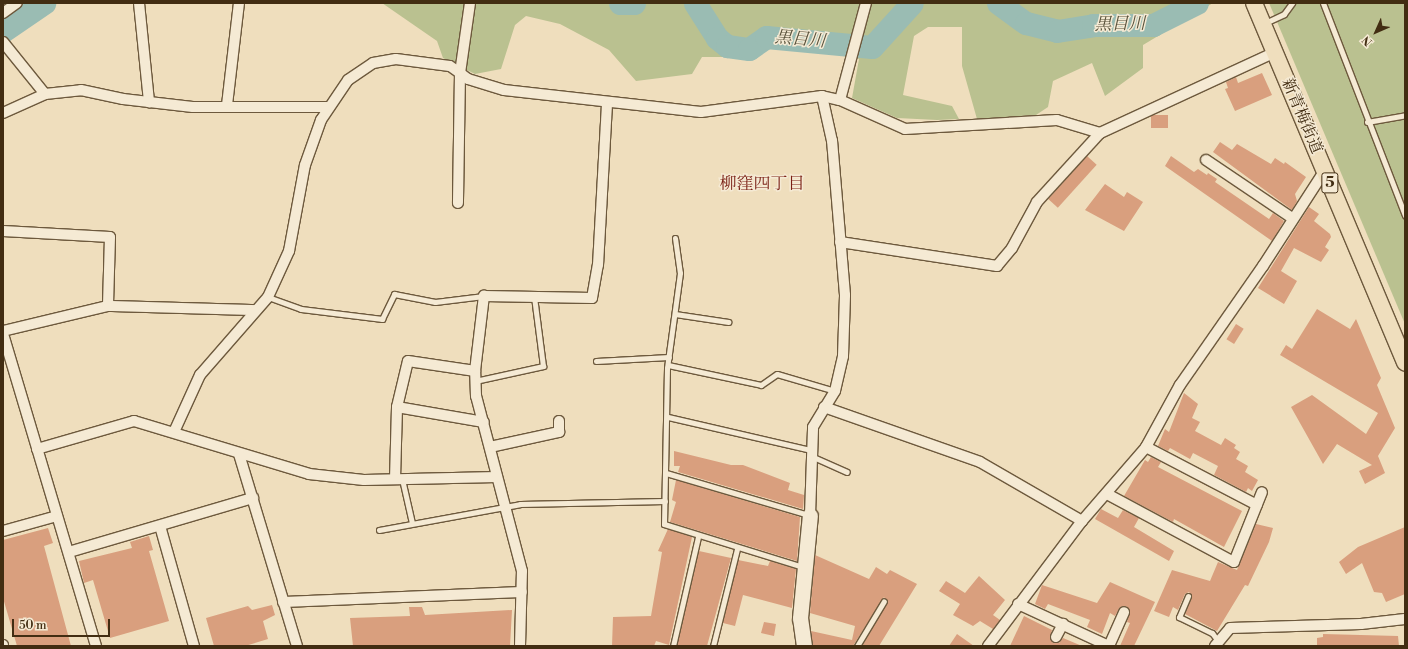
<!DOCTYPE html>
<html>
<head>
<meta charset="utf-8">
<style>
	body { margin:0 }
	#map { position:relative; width:1408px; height:649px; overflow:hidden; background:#efdebd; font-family:"Libre Bodoni","Noto Serif JP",serif }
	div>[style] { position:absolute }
	.green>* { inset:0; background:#bac190 }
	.river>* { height:23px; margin:-11.5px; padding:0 11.5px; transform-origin:11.5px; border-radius:11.5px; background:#9abcb3 }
	.building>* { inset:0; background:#d99f7e; transform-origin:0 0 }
	.roads { filter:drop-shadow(1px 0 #6d593d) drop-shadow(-1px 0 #6d593d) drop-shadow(0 1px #6d593d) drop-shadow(0 -1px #6d593d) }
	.lane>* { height:5px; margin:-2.5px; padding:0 2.5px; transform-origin:2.5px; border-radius:2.5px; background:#f5ead4 }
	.street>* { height:10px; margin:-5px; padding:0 5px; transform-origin:5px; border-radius:5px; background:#f5ead4 }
	.secondary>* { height:15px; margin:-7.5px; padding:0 7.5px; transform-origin:7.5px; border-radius:7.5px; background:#f5ead4 }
	.primary>* { height:16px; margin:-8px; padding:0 8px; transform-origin:8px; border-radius:8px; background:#efdebd }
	span { translate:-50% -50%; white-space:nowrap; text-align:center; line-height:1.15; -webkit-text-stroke:3px #f5ead4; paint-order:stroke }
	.shield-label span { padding:1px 3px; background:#f5ead4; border:1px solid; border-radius:3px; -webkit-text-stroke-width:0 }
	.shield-label { font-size:15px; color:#422d12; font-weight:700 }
	.street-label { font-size:16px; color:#422d12 }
	.water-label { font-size:17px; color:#58513a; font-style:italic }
	.neighbourhood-label { font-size:17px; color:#7a1f14 }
	.frame { position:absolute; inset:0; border:4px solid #422d12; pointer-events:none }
	.north { position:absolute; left:1356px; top:12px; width:40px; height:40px; -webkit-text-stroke:3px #f5ead4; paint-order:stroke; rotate:225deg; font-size:11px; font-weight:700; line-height:16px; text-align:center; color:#422d12 }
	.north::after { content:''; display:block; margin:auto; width:14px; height:18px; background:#422d12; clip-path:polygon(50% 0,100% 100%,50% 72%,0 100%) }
	.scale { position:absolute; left:12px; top:619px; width:98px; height:18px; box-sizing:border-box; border:2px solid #422d12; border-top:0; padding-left:5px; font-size:12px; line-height:14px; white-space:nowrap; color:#422d12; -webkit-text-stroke:3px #f5ead4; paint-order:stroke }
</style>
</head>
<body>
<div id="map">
	<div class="green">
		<i style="clip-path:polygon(382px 3px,1213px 3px,1143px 45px,1143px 68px,1105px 96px,1092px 63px,1053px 81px,1048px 107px,1036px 115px,977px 119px,962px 66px,962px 27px,928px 27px,914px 36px,903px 95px,952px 106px,959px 119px,937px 120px,897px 118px,852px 98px,859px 59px,847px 54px,770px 44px,738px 57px,702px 57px,692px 74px,636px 81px,609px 50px,560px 24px,526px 16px,515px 25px,501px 69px,475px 74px,443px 58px,437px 41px)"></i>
		<i style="clip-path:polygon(1269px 3px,1405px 3px,1405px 324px)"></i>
	</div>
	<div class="river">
		<i style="left:620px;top:3px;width:14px"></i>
		<i style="left:695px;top:3px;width:41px;rotate:57.8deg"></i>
		<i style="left:717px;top:38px;width:13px;rotate:39deg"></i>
		<i style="left:727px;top:46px;width:22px;rotate:8deg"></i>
		<i style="left:749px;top:49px;width:21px;rotate:-35deg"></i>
		<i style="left:766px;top:37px;width:106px;rotate:5.4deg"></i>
		<i style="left:872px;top:47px;width:59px;rotate:-47.7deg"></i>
		<i style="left:998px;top:3px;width:34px;rotate:36deg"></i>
		<i style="left:1026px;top:23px;width:32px;rotate:14deg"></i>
		<i style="left:1057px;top:31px;width:36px;rotate:-9deg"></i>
		<i style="left:1093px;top:25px;width:60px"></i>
		<i style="left:1153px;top:25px;width:49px;rotate:-26.6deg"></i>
		<i style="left:3px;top:31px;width:50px;rotate:-34.3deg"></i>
	</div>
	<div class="building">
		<i style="clip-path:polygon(1262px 73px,1272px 95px,1235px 111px,1225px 89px,1228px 88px,1226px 82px,1236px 77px,1238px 83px)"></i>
		<i style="left:1168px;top:115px;width:13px;height:17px;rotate:90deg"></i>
		<i style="clip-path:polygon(1220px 142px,1232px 150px,1237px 144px,1271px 164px,1275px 158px,1284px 164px,1285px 162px,1306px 177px,1295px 194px,1297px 201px,1292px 210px,1213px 152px)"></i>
		<i style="left:1087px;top:156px;width:13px;height:58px;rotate:42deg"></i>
		<i style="clip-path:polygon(1171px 156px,1194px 172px,1198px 169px,1207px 175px,1208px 173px,1217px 179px,1215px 182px,1269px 219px,1273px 213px,1284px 221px,1272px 241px,1165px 166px)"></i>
		<i style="clip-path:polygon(1105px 184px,1124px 197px,1127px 192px,1143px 202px,1124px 231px,1085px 210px)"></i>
		<i style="clip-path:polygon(1309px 207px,1319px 214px,1314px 221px,1330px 234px,1331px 237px,1325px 247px,1329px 250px,1321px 262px,1294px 248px,1281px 271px,1297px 281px,1284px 304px,1258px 288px)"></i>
		<i style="clip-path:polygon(1317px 309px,1350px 329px,1356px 319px,1381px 378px,1377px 385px,1395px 428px,1378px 456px,1385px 473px,1365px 484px,1359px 471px,1372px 465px,1337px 444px,1323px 464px,1291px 407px,1312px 395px,1366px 434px,1378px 413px,1280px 355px,1286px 345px,1292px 349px)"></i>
		<i style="left:1236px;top:324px;width:9px;height:18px;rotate:32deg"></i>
		<i style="clip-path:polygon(1184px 393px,1198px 404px,1192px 418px,1200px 422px,1195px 431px,1221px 445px,1225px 438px,1236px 445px,1234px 448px,1240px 452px,1236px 459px,1248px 466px,1245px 472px,1258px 480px,1252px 491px,1248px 488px,1246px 492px,1214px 475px,1218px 466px,1193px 453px,1190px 459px,1170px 448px,1168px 451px,1158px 446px,1165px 429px,1169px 432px)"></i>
		<i style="clip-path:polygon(674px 451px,731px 465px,743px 465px,790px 483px,788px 490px,804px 495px,803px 509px,678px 472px,680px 466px,674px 466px)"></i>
		<i style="clip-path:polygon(1151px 457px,1161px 462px,1158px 467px,1242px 511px,1224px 547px,1174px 519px,1173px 522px,1124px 496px,1145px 460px,1148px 462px)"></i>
		<i style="clip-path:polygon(676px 480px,800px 517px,797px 561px,670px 522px,676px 502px,672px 500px)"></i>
		<i style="clip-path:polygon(1101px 509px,1118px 518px,1123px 510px,1139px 518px,1134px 527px,1174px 551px,1169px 561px,1095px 519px)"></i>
		<i style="clip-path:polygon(1256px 524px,1273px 528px,1269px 542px,1248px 586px,1245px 585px,1217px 631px,1185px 614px,1192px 597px,1189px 592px,1185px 594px,1178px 610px,1173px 607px,1169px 617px,1154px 611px,1172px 570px,1210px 581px,1218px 562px,1237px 570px)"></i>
		<i style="clip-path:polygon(1405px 527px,1405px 594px,1386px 602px,1382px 593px,1374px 592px,1362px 563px,1346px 574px,1339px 562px,1358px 547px)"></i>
		<i style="clip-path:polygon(48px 528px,53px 543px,44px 546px,71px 646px,17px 646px,3px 598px,3px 540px)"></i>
		<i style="clip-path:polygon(668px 529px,692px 537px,669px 645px,656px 641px,654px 646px,612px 646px,613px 617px,651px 616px,662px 552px,658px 551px)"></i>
		<i style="clip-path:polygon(149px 536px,153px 550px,149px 551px,169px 621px,110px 638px,93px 580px,84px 583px,79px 561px,132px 548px,130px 542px)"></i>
		<i style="clip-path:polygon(699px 551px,731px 558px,707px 646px,677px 646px)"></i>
		<i style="clip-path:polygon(815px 555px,869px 579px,876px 567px,887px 574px,890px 570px,917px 584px,879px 646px,862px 646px,887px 603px,884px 597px,853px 646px,813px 646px,811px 631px,852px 640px,855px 626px,810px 613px)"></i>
		<i style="clip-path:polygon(738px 560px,768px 566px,770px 561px,796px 569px,792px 608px,743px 595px,735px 626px,723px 623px)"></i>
		<i style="clip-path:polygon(979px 576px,1005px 600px,993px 615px,1000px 620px,993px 629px,980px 621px,973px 626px,953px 615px,960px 604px,939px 591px,946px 581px,965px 593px)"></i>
		<i style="clip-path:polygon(1110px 582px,1155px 602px,1134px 646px,1120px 646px,1130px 623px,1127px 622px,1130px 611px,1126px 606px,1120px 607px,1115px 616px,1110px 613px,1102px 634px,1087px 627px,1090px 620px,1048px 604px,1045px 609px,1035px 604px,1042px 585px,1097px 603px)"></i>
		<i style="clip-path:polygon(272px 605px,275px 615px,263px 621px,268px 639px,245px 646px,214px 646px,206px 618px,248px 606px,252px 610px)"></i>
		<i style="clip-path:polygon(409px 607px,422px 607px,425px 615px,512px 610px,510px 646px,353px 646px,350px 618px,410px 616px)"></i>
		<i style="clip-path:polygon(1024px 616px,1052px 630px,1050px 638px,1053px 643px,1059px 643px,1063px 638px,1082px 646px,1010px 646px)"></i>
		<i style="clip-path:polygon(764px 622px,776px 624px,774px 636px,761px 633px)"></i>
		<i style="clip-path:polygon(957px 634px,974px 646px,949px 646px)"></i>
		<i style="clip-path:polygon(1323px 634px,1398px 636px,1399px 646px,1317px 646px,1317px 638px,1323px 637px)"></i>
	</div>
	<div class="roads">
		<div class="lane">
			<i style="left:1323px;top:3px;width:228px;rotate:68.9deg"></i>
			<i style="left:1265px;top:23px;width:21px;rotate:-25deg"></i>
			<i style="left:1284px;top:14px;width:14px;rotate:-54deg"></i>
			<i style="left:1367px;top:122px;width:39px;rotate:-10deg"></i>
			<i style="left:675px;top:238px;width:35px;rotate:82deg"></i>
			<i style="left:680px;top:273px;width:96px;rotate:97.8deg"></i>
			<i style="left:667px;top:368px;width:156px;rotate:91.1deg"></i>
			<i style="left:664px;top:524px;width:145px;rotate:17.2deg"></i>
			<i style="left:268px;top:297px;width:35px;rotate:20deg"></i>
			<i style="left:301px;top:309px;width:82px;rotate:7deg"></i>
			<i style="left:382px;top:319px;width:28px;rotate:-64deg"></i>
			<i style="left:394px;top:294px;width:42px;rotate:11deg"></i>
			<i style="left:435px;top:302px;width:49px;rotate:-7deg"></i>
			<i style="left:675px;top:314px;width:54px;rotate:8.6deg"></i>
			<i style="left:596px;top:361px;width:73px;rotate:-3.1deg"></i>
			<i style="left:668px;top:365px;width:95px;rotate:12.1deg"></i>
			<i style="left:761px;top:385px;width:19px;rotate:-35deg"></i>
			<i style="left:777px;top:374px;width:60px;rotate:16.3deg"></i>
			<i style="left:475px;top:381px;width:70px;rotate:-12.4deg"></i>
			<i style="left:543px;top:366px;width:70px;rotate:-97.4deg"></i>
			<i style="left:668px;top:417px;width:147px;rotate:13deg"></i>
			<i style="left:811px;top:456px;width:39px;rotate:24deg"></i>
			<i style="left:666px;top:473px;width:149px;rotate:16.4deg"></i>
			<i style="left:402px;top:479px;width:45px;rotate:77.2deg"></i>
			<i style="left:379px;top:530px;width:143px;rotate:-10.4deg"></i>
			<i style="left:520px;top:504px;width:145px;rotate:-1.2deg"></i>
			<i style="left:1188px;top:596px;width:23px;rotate:113deg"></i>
			<i style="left:1179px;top:617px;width:37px;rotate:26deg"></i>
			<i style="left:1212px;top:633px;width:11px;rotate:52deg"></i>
			<i style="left:673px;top:646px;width:112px;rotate:-77.1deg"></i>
			<i style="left:713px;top:646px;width:100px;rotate:-76.1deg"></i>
			<i style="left:857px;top:646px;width:52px;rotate:-59deg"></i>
		</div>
		<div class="street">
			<i style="left:139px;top:3px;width:100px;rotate:84.2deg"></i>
			<i style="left:470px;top:3px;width:71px;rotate:98.1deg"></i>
			<i style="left:460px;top:73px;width:10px;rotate:37deg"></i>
			<i style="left:468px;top:79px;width:38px;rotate:17deg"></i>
			<i style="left:504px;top:90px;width:198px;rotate:6.4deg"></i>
			<i style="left:701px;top:112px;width:122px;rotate:-7.5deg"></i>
			<i style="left:822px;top:96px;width:18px;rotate:13deg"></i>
			<i style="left:840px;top:100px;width:71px;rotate:24deg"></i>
			<i style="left:905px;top:129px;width:152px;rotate:-3.4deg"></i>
			<i style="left:1057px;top:120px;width:45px;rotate:16.8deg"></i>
			<i style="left:1100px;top:133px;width:193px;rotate:-24.8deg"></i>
			<i style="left:3px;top:13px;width:17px;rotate:-36deg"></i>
			<i style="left:3px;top:42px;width:67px;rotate:51.1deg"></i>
			<i style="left:840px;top:100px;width:100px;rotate:-75deg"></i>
			<i style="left:227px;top:105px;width:103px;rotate:-83.3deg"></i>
			<i style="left:3px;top:113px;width:46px;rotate:-24.3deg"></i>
			<i style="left:45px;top:94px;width:36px;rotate:-6deg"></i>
			<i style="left:81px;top:90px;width:43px;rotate:12.1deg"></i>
			<i style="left:123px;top:99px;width:70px;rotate:6.5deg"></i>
			<i style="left:193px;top:107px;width:135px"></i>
			<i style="left:1206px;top:160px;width:104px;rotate:34deg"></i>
			<i style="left:3px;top:231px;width:107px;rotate:3.2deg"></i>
			<i style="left:110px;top:237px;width:69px;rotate:91.7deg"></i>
			<i style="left:840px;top:242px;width:159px;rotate:8.7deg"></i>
			<i style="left:997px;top:266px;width:23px;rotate:-50deg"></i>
			<i style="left:1012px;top:248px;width:52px;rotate:-61.5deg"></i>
			<i style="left:1037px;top:202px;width:93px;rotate:-47.6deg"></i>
			<i style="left:3px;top:331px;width:108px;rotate:-13.4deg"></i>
			<i style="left:108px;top:306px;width:147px;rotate:1.6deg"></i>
			<i style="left:3px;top:334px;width:326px;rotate:73.4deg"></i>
			<i style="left:397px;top:407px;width:88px;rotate:9.8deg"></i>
			<i style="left:824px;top:407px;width:165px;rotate:19.4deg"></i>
			<i style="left:980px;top:462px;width:118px;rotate:30deg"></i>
			<i style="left:174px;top:432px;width:63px;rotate:-65.5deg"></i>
			<i style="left:200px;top:375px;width:103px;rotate:-48.9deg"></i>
			<i style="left:268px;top:297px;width:51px;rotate:-65.5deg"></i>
			<i style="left:289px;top:251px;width:87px;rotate:-79.5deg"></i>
			<i style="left:305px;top:165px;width:48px;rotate:-70.4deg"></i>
			<i style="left:321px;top:120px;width:48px;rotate:-56deg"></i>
			<i style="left:348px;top:80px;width:30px;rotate:-34deg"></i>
			<i style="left:373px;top:63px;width:23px;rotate:-10deg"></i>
			<i style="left:396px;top:59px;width:54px;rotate:7.4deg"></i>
			<i style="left:450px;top:66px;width:12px;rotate:35deg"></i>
			<i style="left:460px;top:73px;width:130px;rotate:90.9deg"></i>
			<i style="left:490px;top:447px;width:71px;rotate:-12.3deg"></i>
			<i style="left:559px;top:432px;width:11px;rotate:-90deg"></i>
			<i style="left:1146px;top:447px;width:125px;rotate:27.6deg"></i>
			<i style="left:37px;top:449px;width:101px;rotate:-16.1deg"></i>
			<i style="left:134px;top:421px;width:183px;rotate:16.8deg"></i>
			<i style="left:309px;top:474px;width:55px;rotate:6.2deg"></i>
			<i style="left:364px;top:480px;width:133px;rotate:-1.3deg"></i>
			<i style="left:239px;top:454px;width:201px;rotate:73.2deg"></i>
			<i style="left:395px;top:479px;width:72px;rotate:-88.4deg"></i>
			<i style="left:397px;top:407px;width:47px;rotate:-76.6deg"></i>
			<i style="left:408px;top:361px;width:68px;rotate:8.5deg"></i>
			<i style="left:1107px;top:494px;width:144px;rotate:28.2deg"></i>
			<i style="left:1234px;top:562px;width:75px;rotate:-68.2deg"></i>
			<i style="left:810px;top:515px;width:88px;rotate:-88deg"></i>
			<i style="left:813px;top:427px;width:42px;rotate:-58.6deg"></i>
			<i style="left:835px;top:391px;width:36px;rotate:-77deg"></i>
			<i style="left:843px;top:356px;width:61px;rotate:-88.1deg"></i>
			<i style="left:845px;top:295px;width:155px;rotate:-94.8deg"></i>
			<i style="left:832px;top:141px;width:46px;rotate:-102.5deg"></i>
			<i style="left:160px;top:526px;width:125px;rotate:74.2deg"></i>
			<i style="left:3px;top:531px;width:56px;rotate:-15.5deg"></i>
			<i style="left:69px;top:552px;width:192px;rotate:-16.4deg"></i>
			<i style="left:283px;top:602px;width:239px;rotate:-2.4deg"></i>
			<i style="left:1018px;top:604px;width:100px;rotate:24.8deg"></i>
			<i style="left:1109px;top:646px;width:37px;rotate:-66deg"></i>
			<i style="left:1056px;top:637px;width:15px;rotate:-62deg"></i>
			<i style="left:3px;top:645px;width:1px;rotate:90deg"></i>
			<i style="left:520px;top:646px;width:75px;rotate:-88.5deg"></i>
			<i style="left:522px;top:571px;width:181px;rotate:-104.7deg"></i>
			<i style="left:476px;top:396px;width:25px;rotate:-92deg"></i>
			<i style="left:475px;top:371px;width:76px;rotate:-83.2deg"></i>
			<i style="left:484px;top:296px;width:108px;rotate:1.1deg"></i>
			<i style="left:592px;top:298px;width:34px;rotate:-80deg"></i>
			<i style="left:598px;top:265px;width:161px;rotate:-86.8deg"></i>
			<i style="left:988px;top:646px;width:156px;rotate:-53.1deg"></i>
			<i style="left:1082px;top:521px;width:98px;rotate:-49.1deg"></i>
			<i style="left:1146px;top:447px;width:71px;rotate:-61.3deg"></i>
			<i style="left:1180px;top:385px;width:145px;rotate:-55.1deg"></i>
			<i style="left:1263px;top:266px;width:114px;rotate:-57.1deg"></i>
			<i style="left:1215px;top:646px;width:23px;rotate:-50deg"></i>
			<i style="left:1230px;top:628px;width:131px;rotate:-1.7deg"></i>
			<i style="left:1361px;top:624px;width:44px;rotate:-6.5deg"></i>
		</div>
		<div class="secondary">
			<i style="left:804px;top:646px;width:28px;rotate:-98deg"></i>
			<i style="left:800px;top:618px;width:103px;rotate:-84.5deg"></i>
		</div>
		<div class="primary">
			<i style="left:1254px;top:3px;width:390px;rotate:67.2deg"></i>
		</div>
	</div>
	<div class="shield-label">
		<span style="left:1330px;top:183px">5</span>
	</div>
	<div class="street-label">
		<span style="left:1302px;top:116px;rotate:67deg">新青梅街道</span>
	</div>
	<div class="water-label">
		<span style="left:1120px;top:25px;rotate:-1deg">黒目川</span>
		<span style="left:800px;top:40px;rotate:5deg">黒目川</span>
	</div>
	<div class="neighbourhood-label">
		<span style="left:762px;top:185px">柳窪四丁目</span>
	</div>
	<div class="frame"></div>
	<div class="north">N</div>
	<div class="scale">50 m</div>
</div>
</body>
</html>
